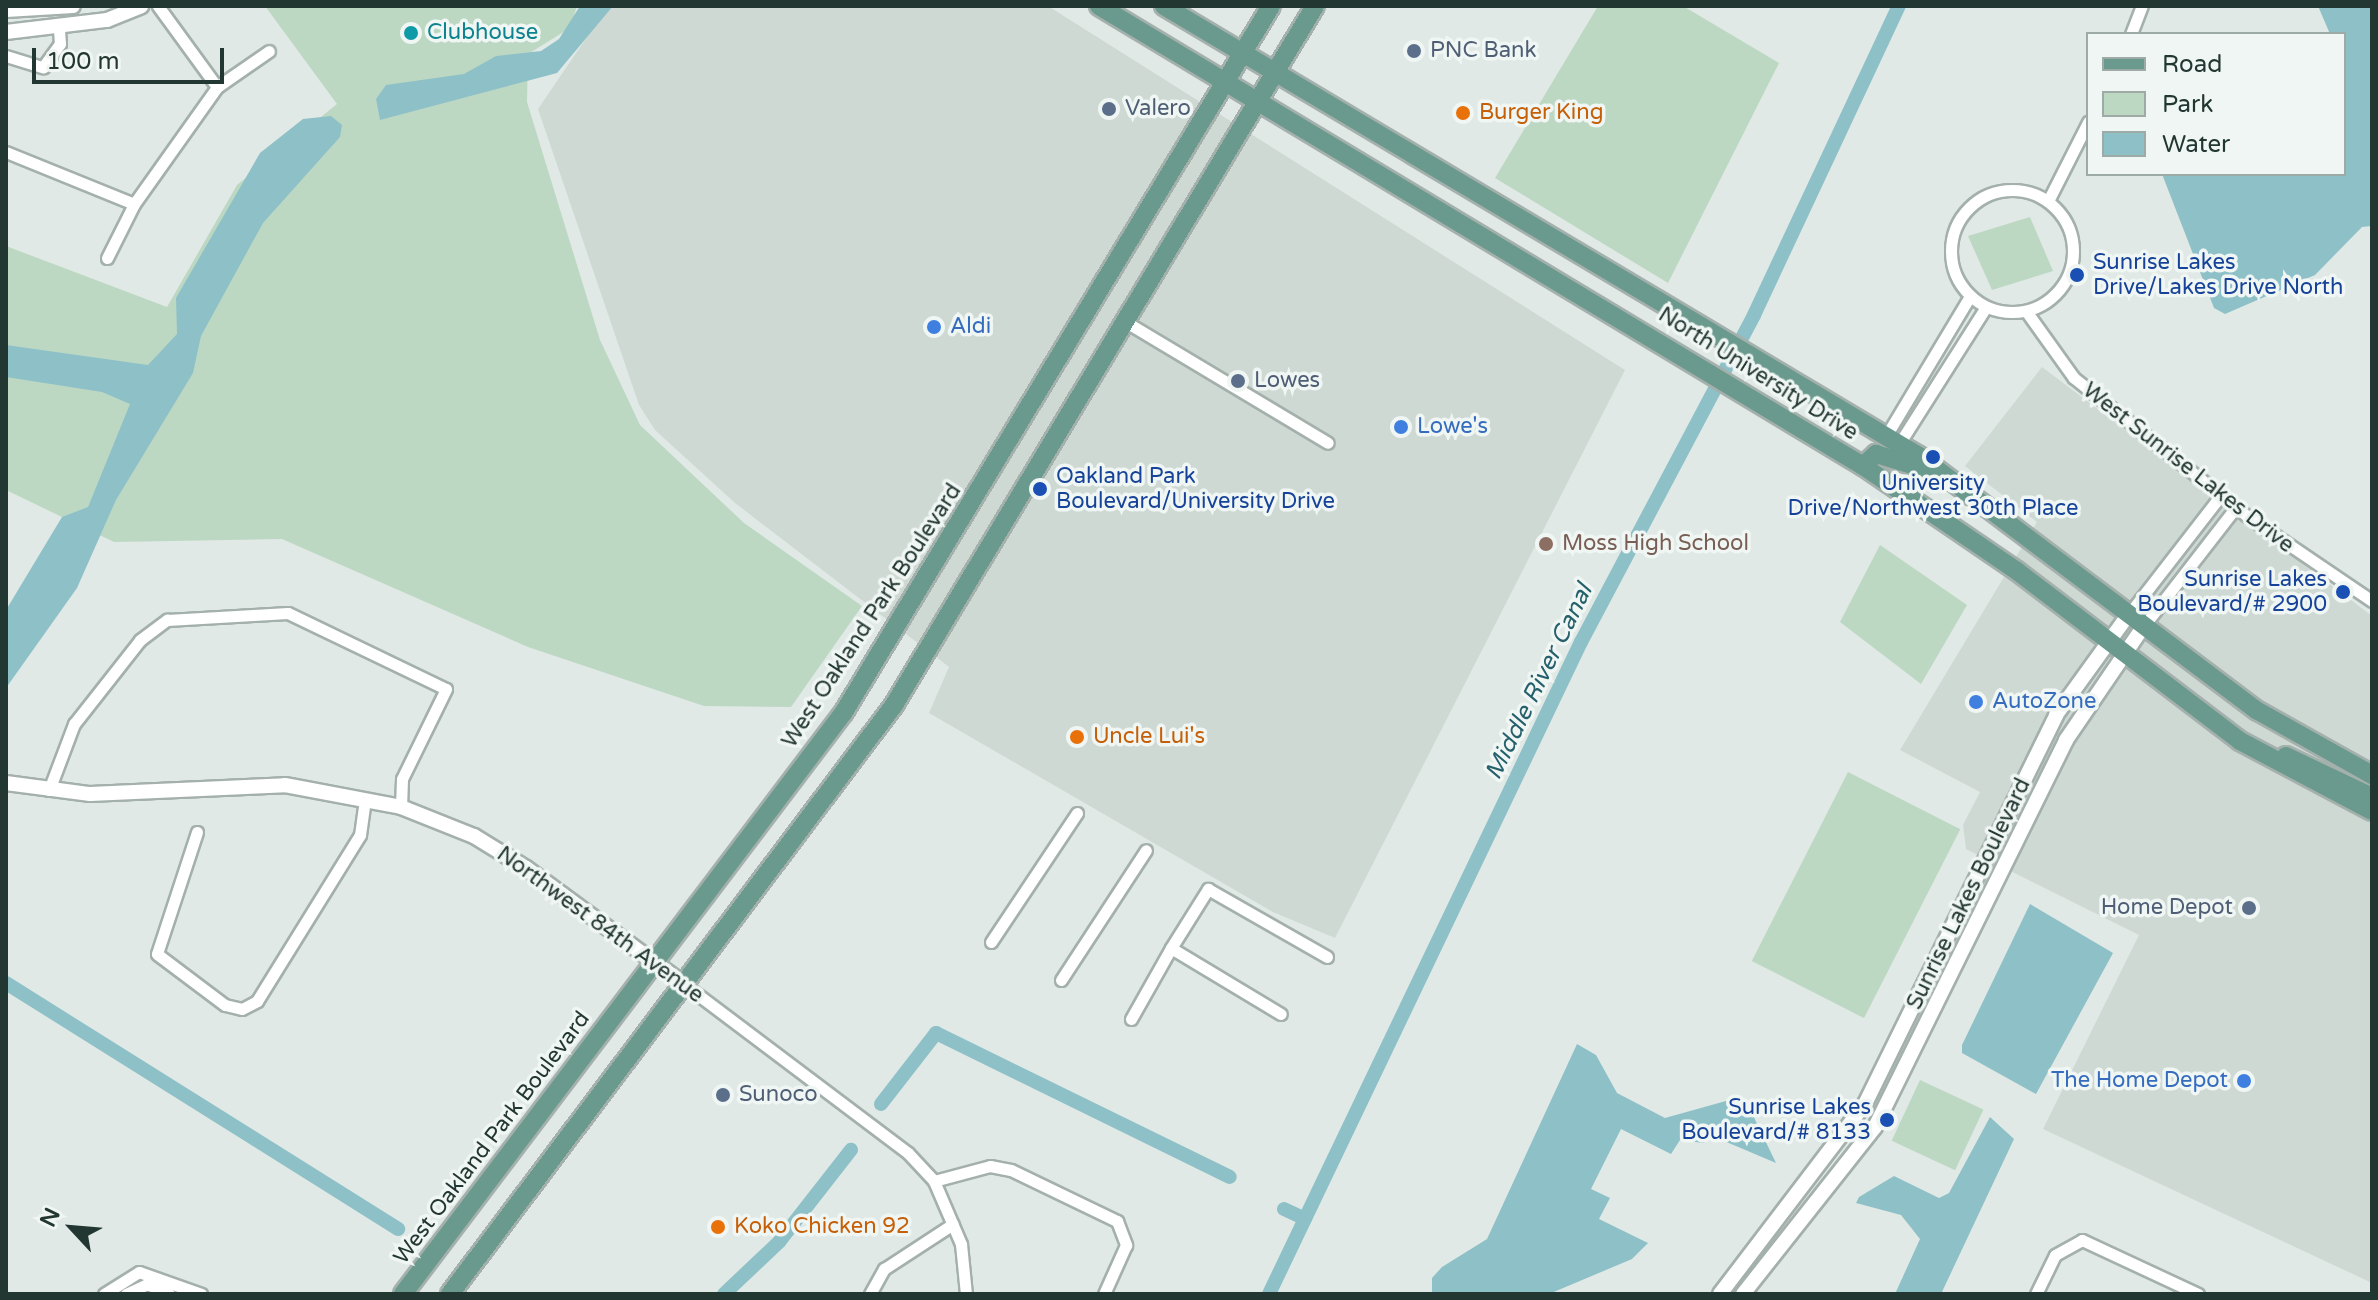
<!DOCTYPE html>
<html>
<head>
<meta charset="utf-8">
<style>
	body { margin:0 }
	#map { position:relative; width:2378px; height:1300px; overflow:hidden; background:#e0e9e5; font-family:"Varela Round",sans-serif }
	div>[style] { position:absolute }
	.built>* { inset:0; background:#cfd9d4 }
	.green>* { inset:0; background:#bcd8c3; transform-origin:0 0 }
	.water>* { inset:0; background:#8ec0c8 }
	.canal>* { height:14px; margin:-7px; padding:0 7px; transform-origin:7px; border-radius:7px; background:#8ec0c8 }
	.roads { filter:drop-shadow(2px 0 #a4b0ac) drop-shadow(-2px 0 #a4b0ac) drop-shadow(0 2px #a4b0ac) drop-shadow(0 -2px #a4b0ac) }
	.minor>* { height:11px; margin:-5.5px; padding:0 5.5px; transform-origin:5.5px; border-radius:5.5px; background:#fff }
	.minor>.ring { margin:-5.5px; padding:0; box-sizing:content-box; background:none; border:11px solid #fff; border-radius:50% }
	.tertiary>* { height:14px; margin:-7px; padding:0 7px; transform-origin:7px; border-radius:7px; background:#fff }
	.primary>* { height:18px; margin:-9px; padding:0 9px; transform-origin:9px; border-radius:9px; background:#6a998d }
	.dots>* { width:22px; height:22px; translate:-50% -50%; box-sizing:border-box; border:4px solid #f0f6f3; border-radius:50% }
	span { translate:-50% -50%; white-space:nowrap; text-align:center; line-height:1.15; -webkit-text-stroke:7px #f0f6f3; paint-order:stroke }
	.culture-label { font-size:22px; color:#0d838f }
	.left { translate:0 -50%; text-align:left }
	.service-label { font-size:22px; color:#4e5e75 }
	.right { translate:-100% -50%; text-align:right }
	.food-label { font-size:22px; color:#c56008 }
	.transit-label { font-size:22px; color:#164399 }
	.shop-label { font-size:22px; color:#366cbe }
	.street-label { font-size:22px; color:#233732 }
	.education-label { font-size:22px; color:#785e54 }
	.water-label { font-size:24px; color:#25606c; font-style:italic }
	.frame { position:absolute; inset:0; border:8px solid #233732; pointer-events:none }
	.legend { position:absolute; left:2086px; top:32px; width:260px; height:144px; box-sizing:border-box; background:#f0f6f3; border:2px solid #9eaaa6; margin:0; padding:10px 14px; list-style:none; font-size:24px; color:#233732 }
	.legend li { display:flex; align-items:center; gap:16px; height:40px }
	.legend b { width:40px; border:2px solid #9eaaa6 }
	.north { position:absolute; left:32px; top:1188px; width:80px; height:80px; -webkit-text-stroke:6px #f0f6f3; paint-order:stroke; rotate:296deg; font-size:22px; font-weight:700; line-height:32px; text-align:center; color:#233732 }
	.north::after { content:''; display:block; margin:auto; width:28px; height:36px; background:#233732; clip-path:polygon(50% 0,100% 100%,50% 72%,0 100%) }
	.scale { position:absolute; left:32px; top:48px; width:192px; height:36px; box-sizing:border-box; border:4px solid #233732; border-top:0; padding-left:10px; font-size:24px; line-height:28px; white-space:nowrap; color:#233732; -webkit-text-stroke:6px #f0f6f3; paint-order:stroke }
</style>
</head>
<body>
<div id="map">
	<div class="built">
		<i style="clip-path:polygon(608px 6px,1048px 6px,1625px 370px,1335px 938px,1273px 912px,929px 713px,949px 667px,735px 503px,655px 430px,639px 405px,538px 109px)"></i>
		<i style="clip-path:polygon(2042px 367px,2372px 616px,2372px 1283px,2043px 1129px,2139px 935px,1966px 849px,1963px 825px,1980px 792px,1900px 750px,2037px 522px,1965px 466px)"></i>
	</div>
	<div class="green">
		<i style="clip-path:polygon(265px 6px,577px 6px,570px 28px,528px 54px,527px 102px,600px 340px,640px 425px,744px 523px,862px 606px,791px 707px,704px 706px,528px 647px,282px 539px,114px 542px,6px 490px,6px 246px,167px 307px,237px 185px,337px 104px)"></i>
		<i style="clip-path:polygon(1598px 6px,1683px 6px,1779px 63px,1668px 283px,1495px 178px)"></i>
		<i style="clip-path:polygon(2030px 217px,2053px 271px,1992px 290px,1968px 236px)"></i>
		<i style="clip-path:polygon(1880px 545px,1967px 605px,1921px 684px,1840px 622px)"></i>
		<i style="left:1848px;top:772px;width:126px;height:212px;rotate:27deg"></i>
		<i style="left:1920px;top:1080px;width:70px;height:67px;rotate:25deg"></i>
	</div>
	<div class="water">
		<i style="clip-path:polygon(580px 6px,613px 6px,557px 73px,380px 120px,376px 99px,386px 85px,464px 74px,496px 56px,541px 51px,559px 39px)"></i>
		<i style="clip-path:polygon(2318px 6px,2372px 6px,2372px 226px,2362px 227px,2315px 275px,2225px 314px,2214px 308px,2162px 174px,2344px 174px,2344px 34px,2330px 34px)"></i>
		<i style="clip-path:polygon(331px 116px,342px 125px,340px 137px,263px 223px,201px 336px,193px 373px,116px 500px,77px 588px,6px 688px,6px 610px,62px 517px,88px 507px,130px 404px,102px 392px,6px 377px,6px 345px,148px 365px,177px 334px,176px 298px,260px 153px,303px 119px)"></i>
		<i style="clip-path:polygon(2030px 904px,2113px 953px,2036px 1094px,1962px 1053px,1962px 1045px)"></i>
		<i style="clip-path:polygon(1577px 1044px,1596px 1055px,1617px 1093px,1665px 1118px,1733px 1099px,1747px 1103px,1776px 1163px,1710px 1135px,1704px 1143px,1680px 1140px,1671px 1154px,1621px 1129px,1591px 1189px,1610px 1198px,1599px 1219px,1648px 1243px,1632px 1259px,1549px 1294px,1432px 1294px,1432px 1278px,1442px 1267px,1487px 1239px)"></i>
		<i style="clip-path:polygon(1990px 1117px,2014px 1139px,1941px 1294px,1895px 1294px,1920px 1239px,1901px 1215px,1856px 1203px,1859px 1197px,1894px 1176px,1939px 1198px,1949px 1193px)"></i>
	</div>
	<div class="canal">
		<i style="left:6px;top:983px;width:463px;rotate:32.1deg"></i>
		<i style="left:881px;top:1104px;width:90px;rotate:-52.2deg"></i>
		<i style="left:936px;top:1033px;width:327px;rotate:26.1deg"></i>
		<i style="left:1284px;top:1209px;width:23px;rotate:25deg"></i>
		<i style="left:724px;top:1294px;width:76px;rotate:-43.4deg"></i>
		<i style="left:779px;top:1242px;width:117px;rotate:-52deg"></i>
		<i style="left:1269px;top:1294px;width:723px;rotate:-64.43deg"></i>
		<i style="left:1581px;top:642px;width:370px;rotate:-62.1deg"></i>
		<i style="left:1754px;top:315px;width:341px;rotate:-64.9deg"></i>
	</div>
	<div class="roads">
		<div class="minor">
			<i style="left:158px;top:6px;width:100px;rotate:53.9deg"></i>
			<i style="left:2131px;top:34px;width:30px;rotate:-69deg"></i>
			<i style="left:6px;top:56px;width:39px;rotate:17deg"></i>
			<i style="left:43px;top:67px;width:29px;rotate:-54deg"></i>
			<i style="left:60px;top:44px;width:16px;rotate:-94deg"></i>
			<i style="left:6px;top:152px;width:138px;rotate:22.1deg"></i>
			<i style="left:134px;top:204px;width:143px;rotate:-54.6deg"></i>
			<i style="left:217px;top:87px;width:63px;rotate:-34.7deg"></i>
			<i class="ring" style="left:1951px;top:190px;width:111px;height:111px"></i>
			<i style="left:2048px;top:201px;width:89px;rotate:-63.1deg"></i>
			<i style="left:107px;top:258px;width:60px;rotate:-63.4deg"></i>
			<i style="left:2026px;top:311px;width:82px;rotate:54.4deg"></i>
			<i style="left:2074px;top:378px;width:221px;rotate:38.6deg"></i>
			<i style="left:2247px;top:516px;width:151px;rotate:34.2deg"></i>
			<i style="left:1126px;top:322px;width:235px;rotate:30.9deg"></i>
			<i style="left:1886px;top:436px;width:163px;rotate:-59deg"></i>
			<i style="left:1899px;top:444px;width:162px;rotate:-57.6deg"></i>
			<i style="left:2128px;top:615px;width:152px;rotate:-52.2deg"></i>
			<i style="left:2143px;top:627px;width:152px;rotate:-52.2deg"></i>
			<i style="left:49px;top:790px;width:71px;rotate:-69.3deg"></i>
			<i style="left:74px;top:724px;width:107px;rotate:-51.8deg"></i>
			<i style="left:140px;top:640px;width:34px;rotate:-37deg"></i>
			<i style="left:167px;top:620px;width:121px;rotate:-3.3deg"></i>
			<i style="left:288px;top:613px;width:175px;rotate:25.7deg"></i>
			<i style="left:446px;top:689px;width:100px;rotate:116.1deg"></i>
			<i style="left:402px;top:779px;width:28px;rotate:92deg"></i>
			<i style="left:197px;top:832px;width:128px;rotate:108.2deg"></i>
			<i style="left:157px;top:954px;width:85px;rotate:36.9deg"></i>
			<i style="left:225px;top:1005px;width:17px;rotate:13deg"></i>
			<i style="left:242px;top:1009px;width:17px;rotate:-28deg"></i>
			<i style="left:257px;top:1001px;width:195px;rotate:-58.2deg"></i>
			<i style="left:360px;top:835px;width:35px;rotate:-82deg"></i>
			<i style="left:991px;top:942px;width:155px;rotate:-56.3deg"></i>
			<i style="left:1171px;top:948px;width:70px;rotate:-57.9deg"></i>
			<i style="left:1208px;top:889px;width:137px;rotate:29.7deg"></i>
			<i style="left:1061px;top:980px;width:155px;rotate:-56.8deg"></i>
			<i style="left:685px;top:985px;width:279px;rotate:37deg"></i>
			<i style="left:908px;top:1153px;width:38px;rotate:47deg"></i>
			<i style="left:934px;top:1181px;width:58px;rotate:-15deg"></i>
			<i style="left:990px;top:1166px;width:21px;rotate:11deg"></i>
			<i style="left:1011px;top:1170px;width:118px;rotate:25.7deg"></i>
			<i style="left:1117px;top:1221px;width:26px;rotate:69deg"></i>
			<i style="left:1126px;top:1245px;width:54px;rotate:114.2deg"></i>
			<i style="left:1131px;top:1019px;width:81px;rotate:-60.6deg"></i>
			<i style="left:1171px;top:948px;width:128px;rotate:31deg"></i>
			<i style="left:934px;top:1181px;width:69px;rotate:66.8deg"></i>
			<i style="left:961px;top:1244px;width:50px;rotate:84.3deg"></i>
			<i style="left:104px;top:1294px;width:41px;rotate:-32.2deg"></i>
			<i style="left:139px;top:1272px;width:66px;rotate:19.5deg"></i>
			<i style="left:126px;top:1294px;width:23px;rotate:-25deg"></i>
			<i style="left:147px;top:1284px;width:24px;rotate:24deg"></i>
			<i style="left:870px;top:1294px;width:29px;rotate:-61deg"></i>
			<i style="left:884px;top:1269px;width:82px;rotate:-33.1deg"></i>
			<i style="left:2036px;top:1294px;width:43px;rotate:-64deg"></i>
			<i style="left:2055px;top:1255px;width:31px;rotate:-29deg"></i>
			<i style="left:2082px;top:1240px;width:128px;rotate:25deg"></i>
		</div>
		<div class="tertiary">
			<i style="left:6px;top:10px;width:67px;rotate:-3.4deg"></i>
			<i style="left:6px;top:32px;width:102px;rotate:-6.8deg"></i>
			<i style="left:107px;top:20px;width:37px;rotate:-22deg"></i>
			<i style="left:6px;top:783px;width:85px;rotate:7.5deg"></i>
			<i style="left:90px;top:794px;width:195px;rotate:-2.6deg"></i>
			<i style="left:285px;top:785px;width:118px;rotate:10.7deg"></i>
			<i style="left:401px;top:807px;width:79px;rotate:21.7deg"></i>
			<i style="left:474px;top:836px;width:61px;rotate:31.6deg"></i>
			<i style="left:526px;top:868px;width:197px;rotate:36.3deg"></i>
			<i style="left:1720px;top:1294px;width:239px;rotate:-52.7deg"></i>
			<i style="left:1865px;top:1104px;width:433px;rotate:-63.8deg"></i>
			<i style="left:2056px;top:715px;width:123px;rotate:-54.2deg"></i>
			<i style="left:1743px;top:1294px;width:213px;rotate:-51.7deg"></i>
			<i style="left:1875px;top:1127px;width:432px;rotate:-63.7deg"></i>
			<i style="left:2066px;top:740px;width:137px;rotate:-55.7deg"></i>
		</div>
		<div class="primary">
			<i style="left:1099px;top:6px;width:892px;rotate:31.05deg"></i>
			<i style="left:1863px;top:466px;width:186px;rotate:34.3deg"></i>
			<i style="left:2017px;top:571px;width:280px;rotate:37.3deg"></i>
			<i style="left:2240px;top:741px;width:149px;rotate:27.9deg"></i>
			<i style="left:1164px;top:6px;width:879px;rotate:30.8deg"></i>
			<i style="left:1919px;top:456px;width:424px;rotate:37deg"></i>
			<i style="left:2258px;top:711px;width:131px;rotate:29.3deg"></i>
			<i style="left:1863px;top:466px;width:18px;rotate:-43deg"></i>
			<i style="left:1876px;top:454px;width:51px;rotate:17deg"></i>
			<i style="left:2286px;top:756px;width:95px;rotate:25.5deg"></i>
			<i style="left:403px;top:1294px;width:730px;rotate:-52.85deg"></i>
			<i style="left:844px;top:712px;width:825px;rotate:-58.83deg"></i>
			<i style="left:450px;top:1294px;width:738px;rotate:-52.99deg"></i>
			<i style="left:894px;top:705px;width:816px;rotate:-58.94deg"></i>
		</div>
	</div>
	<div class="dots">
		<i style="left:411px;top:33px;background:#0f9aa8"></i>
		<i style="left:1414px;top:51px;background:#5c6f8a"></i>
		<i style="left:1109px;top:109px;background:#5c6f8a"></i>
		<i style="left:1463px;top:113px;background:#e8710a"></i>
		<i style="left:2077px;top:275px;background:#1a4fb4"></i>
		<i style="left:934px;top:327px;background:#3f7fe0"></i>
		<i style="left:1238px;top:381px;background:#5c6f8a"></i>
		<i style="left:1401px;top:427px;background:#3f7fe0"></i>
		<i style="left:1933px;top:457px;background:#1a4fb4"></i>
		<i style="left:1040px;top:489px;background:#1a4fb4"></i>
		<i style="left:1546px;top:544px;background:#8d6e63"></i>
		<i style="left:2343px;top:592px;background:#1a4fb4"></i>
		<i style="left:1976px;top:702px;background:#3f7fe0"></i>
		<i style="left:1077px;top:737px;background:#e8710a"></i>
		<i style="left:2249px;top:908px;background:#5c6f8a"></i>
		<i style="left:2244px;top:1081px;background:#3f7fe0"></i>
		<i style="left:723px;top:1095px;background:#5c6f8a"></i>
		<i style="left:1887px;top:1120px;background:#1a4fb4"></i>
		<i style="left:718px;top:1227px;background:#e8710a"></i>
	</div>
	<div class="culture-label">
		<span class="left" style="left:427px;top:33px">Clubhouse</span>
	</div>
	<div class="service-label">
		<span class="left" style="left:1430px;top:51px">PNC Bank</span>
		<span class="left" style="left:1125px;top:109px">Valero</span>
		<span class="left" style="left:1254px;top:381px">Lowes</span>
		<span class="right" style="left:2233px;top:908px">Home Depot</span>
		<span class="left" style="left:739px;top:1095px">Sunoco</span>
	</div>
	<div class="food-label">
		<span class="left" style="left:1479px;top:113px">Burger King</span>
		<span class="left" style="left:1093px;top:737px">Uncle Lui's</span>
		<span class="left" style="left:734px;top:1227px">Koko Chicken 92</span>
	</div>
	<div class="transit-label">
		<span class="left" style="left:2093px;top:275px">Sunrise Lakes<br>Drive/Lakes Drive North</span>
		<span class="left" style="left:1056px;top:489px">Oakland Park<br>Boulevard/University Drive</span>
		<span style="left:1933px;top:496px">University<br>Drive/Northwest 30th Place</span>
		<span class="right" style="left:2327px;top:592px">Sunrise Lakes<br>Boulevard/# 2900</span>
		<span class="right" style="left:1871px;top:1120px">Sunrise Lakes<br>Boulevard/# 8133</span>
	</div>
	<div class="shop-label">
		<span class="left" style="left:950px;top:327px">Aldi</span>
		<span class="left" style="left:1417px;top:427px">Lowe's</span>
		<span class="left" style="left:1992px;top:702px">AutoZone</span>
		<span class="right" style="left:2228px;top:1081px">The Home Depot</span>
	</div>
	<div class="street-label">
		<span style="left:1758px;top:374px;rotate:32deg">North University Drive</span>
		<span style="left:2188px;top:468px;rotate:38deg">West Sunrise Lakes Drive</span>
		<span style="left:872px;top:616px;rotate:-57deg">West Oakland Park Boulevard</span>
		<span style="left:1969px;top:894px;rotate:-64deg">Sunrise Lakes Boulevard</span>
		<span style="left:600px;top:925px;rotate:36deg">Northwest 84th Avenue</span>
		<span style="left:492px;top:1138px;rotate:-53deg">West Oakland Park Boulevard</span>
	</div>
	<div class="education-label">
		<span class="left" style="left:1562px;top:544px">Moss High School</span>
	</div>
	<div class="water-label">
		<span style="left:1539px;top:682px;rotate:-64deg">Middle River Canal</span>
	</div>
	<div class="frame"></div>
	<ul class="legend">
	<li><b style="height:10px;background:#6a998d"></b>Road</li>
	<li><b style="height:22px;background:#bcd8c3"></b>Park</li>
	<li><b style="height:22px;background:#8ec0c8"></b>Water</li>
	</ul>
	<div class="north">N</div>
	<div class="scale">100 m</div>
</div>
</body>
</html>
